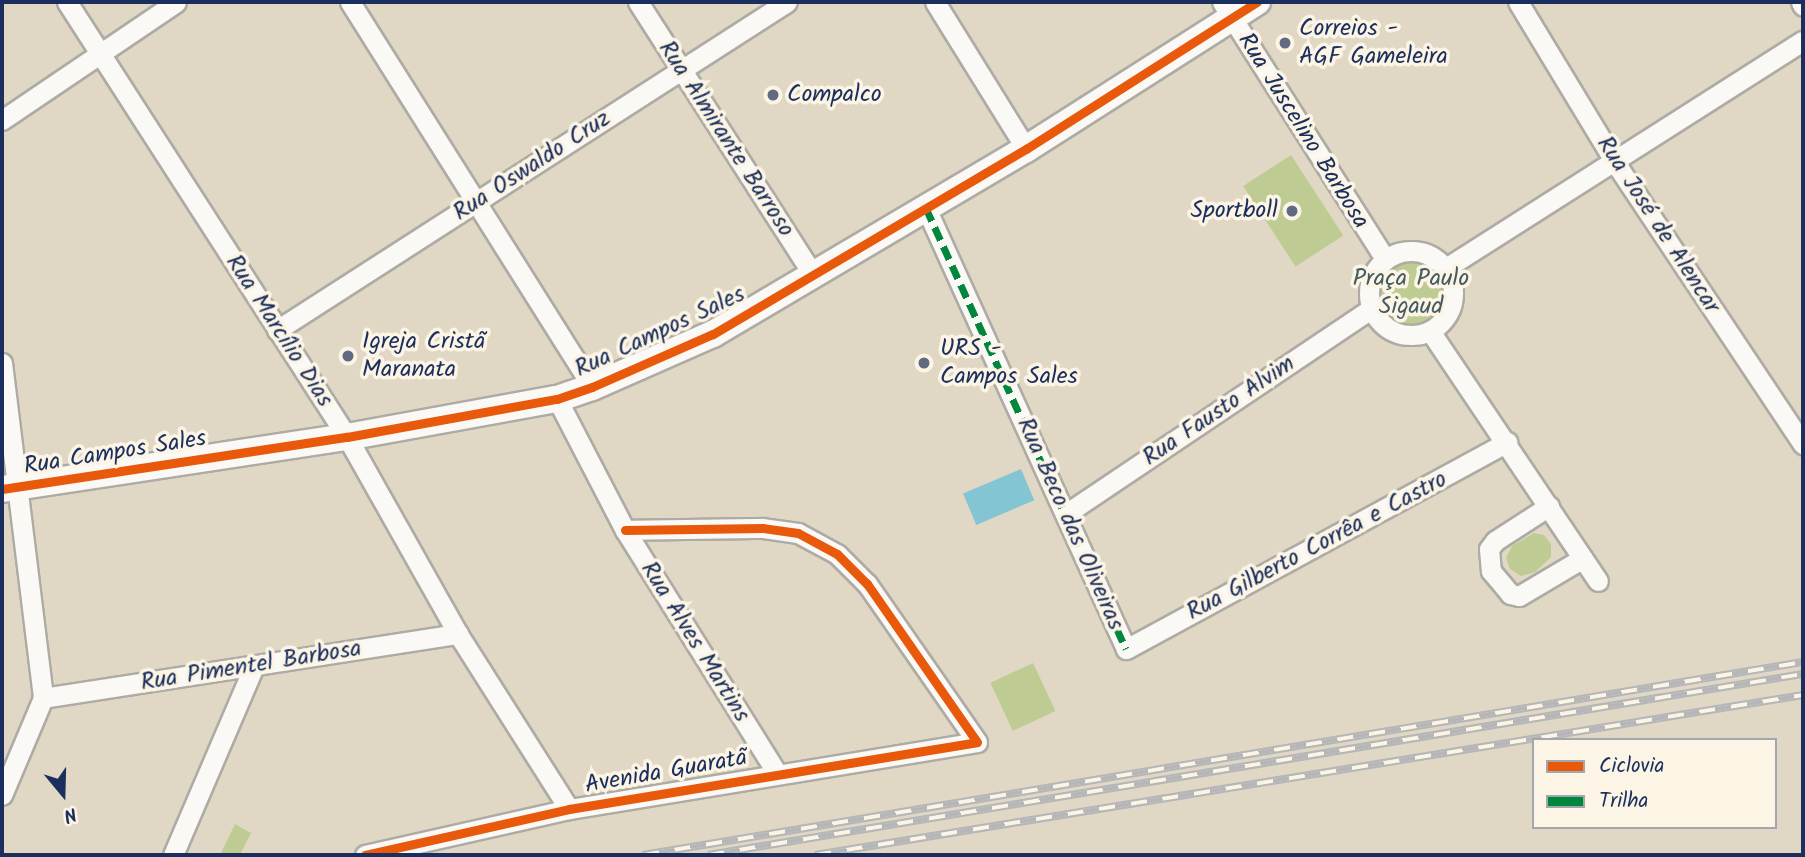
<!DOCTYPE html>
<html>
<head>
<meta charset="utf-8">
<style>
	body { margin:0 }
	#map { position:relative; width:1805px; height:857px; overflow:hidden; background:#e0d8c5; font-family:Kalam,sans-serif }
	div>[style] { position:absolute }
	.green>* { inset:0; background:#becc94; transform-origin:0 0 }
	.round { border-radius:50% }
	.water>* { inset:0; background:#84c5d4; transform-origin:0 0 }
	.roads { filter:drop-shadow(2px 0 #aeaba4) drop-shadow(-2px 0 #aeaba4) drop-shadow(0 2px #aeaba4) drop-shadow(0 -2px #aeaba4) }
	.street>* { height:19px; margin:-9.5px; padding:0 9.5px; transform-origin:9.5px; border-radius:9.5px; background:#faf9f6 }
	.street>.ring { margin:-9.5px; padding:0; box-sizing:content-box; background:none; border:19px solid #faf9f6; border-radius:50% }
	.secondary>* { height:26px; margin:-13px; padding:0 13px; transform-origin:13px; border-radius:13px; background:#faf9f6 }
	.rail>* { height:8px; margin-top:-4px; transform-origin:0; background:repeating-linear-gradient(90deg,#fcf5e5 0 16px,#b5b6b8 0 32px); box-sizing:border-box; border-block:2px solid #b5b6b8 }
	.quiet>* { height:7px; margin-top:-3.5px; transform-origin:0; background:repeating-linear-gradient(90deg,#00873e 0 14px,transparent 0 21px) }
	.cycleway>* { height:9px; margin:-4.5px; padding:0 4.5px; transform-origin:4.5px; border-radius:4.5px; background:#e8590c }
	.dots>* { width:19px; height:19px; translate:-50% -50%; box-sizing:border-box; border:4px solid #fcf5e5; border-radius:50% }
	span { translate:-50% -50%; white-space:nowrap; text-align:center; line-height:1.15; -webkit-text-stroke:7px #fcf5e5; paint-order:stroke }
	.poi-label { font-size:24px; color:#1b2f5e }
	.left { translate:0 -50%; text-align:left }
	.right { translate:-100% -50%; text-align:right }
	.street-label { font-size:24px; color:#1b2f5e }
	.park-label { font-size:24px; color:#445b62 }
	.frame { position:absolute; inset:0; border:4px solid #1b2f5e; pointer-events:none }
	.legend { position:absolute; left:1532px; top:738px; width:245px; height:91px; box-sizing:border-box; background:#fcf5e5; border:2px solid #a2a6af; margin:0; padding:9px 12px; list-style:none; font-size:21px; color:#1b2f5e }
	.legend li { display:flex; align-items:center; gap:14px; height:35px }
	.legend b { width:35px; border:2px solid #a2a6af }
	.north { position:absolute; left:28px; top:759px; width:70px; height:70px; -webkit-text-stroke:5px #fcf5e5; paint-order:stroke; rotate:161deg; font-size:19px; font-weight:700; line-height:28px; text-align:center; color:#1b2f5e }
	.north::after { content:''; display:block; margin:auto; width:24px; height:32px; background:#1b2f5e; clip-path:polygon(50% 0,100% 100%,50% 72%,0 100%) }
</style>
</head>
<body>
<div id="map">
	<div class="green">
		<i style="left:1291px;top:155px;width:96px;height:57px;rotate:57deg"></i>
		<i class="round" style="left:1375px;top:257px;width:72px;height:72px"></i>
		<i style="clip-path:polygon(1534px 533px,1544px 535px,1551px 544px,1551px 557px,1535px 572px,1521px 576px,1510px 569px,1506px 558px,1512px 546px)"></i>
		<i style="left:1033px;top:663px;width:53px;height:47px;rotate:65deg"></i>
		<i style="clip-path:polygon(235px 824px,251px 833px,240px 855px,220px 855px)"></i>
	</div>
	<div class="water">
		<i style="left:1021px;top:469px;width:34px;height:63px;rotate:67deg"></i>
	</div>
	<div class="roads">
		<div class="street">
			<i style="left:67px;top:2px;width:517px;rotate:57.23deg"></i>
			<i style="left:347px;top:437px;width:226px;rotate:60.6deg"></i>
			<i style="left:458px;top:634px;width:207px;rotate:57.6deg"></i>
			<i style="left:350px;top:2px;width:455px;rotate:57.8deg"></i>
			<i style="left:638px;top:2px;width:326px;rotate:57.3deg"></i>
			<i style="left:935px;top:2px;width:173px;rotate:58.2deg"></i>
			<i style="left:1222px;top:2px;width:304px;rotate:57.6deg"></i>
			<i style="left:1518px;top:2px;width:189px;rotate:58.8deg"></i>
			<i style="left:1616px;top:164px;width:337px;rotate:56.3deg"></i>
			<i style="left:1801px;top:2px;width:4px;rotate:63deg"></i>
			<i style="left:2px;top:120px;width:210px;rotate:-34.1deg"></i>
			<i style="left:926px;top:208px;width:484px;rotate:65.6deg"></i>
			<i style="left:1126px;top:649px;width:434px;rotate:-28.5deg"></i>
			<i class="ring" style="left:1369px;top:251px;width:65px;height:65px"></i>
			<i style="left:1446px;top:268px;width:423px;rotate:-32.5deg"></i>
			<i style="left:277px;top:330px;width:606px;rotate:-32.75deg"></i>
			<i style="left:1430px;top:331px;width:301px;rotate:56.1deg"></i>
			<i style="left:2px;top:363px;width:337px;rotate:83deg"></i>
			<i style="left:43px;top:698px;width:105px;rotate:112.9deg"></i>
			<i style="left:557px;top:399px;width:148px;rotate:62.6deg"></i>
			<i style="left:625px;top:530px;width:287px;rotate:58deg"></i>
			<i style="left:1549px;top:506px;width:64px;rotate:147.1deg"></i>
			<i style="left:1495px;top:541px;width:10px;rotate:127deg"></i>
			<i style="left:1489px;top:549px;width:22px;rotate:85deg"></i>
			<i style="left:1491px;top:571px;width:30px;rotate:50deg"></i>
			<i style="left:1510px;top:594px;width:9px;rotate:13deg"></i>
			<i style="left:1519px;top:596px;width:74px;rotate:-30.7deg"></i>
			<i style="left:1067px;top:513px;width:366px;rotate:-33.9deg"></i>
			<i style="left:43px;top:698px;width:420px;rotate:-8.8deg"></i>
			<i style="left:173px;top:855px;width:206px;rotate:-66.8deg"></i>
			<i style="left:365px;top:855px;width:209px;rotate:-12.7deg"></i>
			<i style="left:569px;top:809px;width:413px;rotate:-9.3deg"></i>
			<i style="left:977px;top:742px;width:193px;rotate:-124.8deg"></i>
			<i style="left:867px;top:584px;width:42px;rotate:-135deg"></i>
			<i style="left:837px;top:554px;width:44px;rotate:-151.7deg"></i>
			<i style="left:798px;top:533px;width:35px;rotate:-172deg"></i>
			<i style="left:763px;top:528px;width:138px;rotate:179.2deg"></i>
		</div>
		<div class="secondary">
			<i style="left:2px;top:489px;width:349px;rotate:-8.6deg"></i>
			<i style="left:347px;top:437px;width:213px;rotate:-10.3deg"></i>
			<i style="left:557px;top:399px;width:37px;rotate:-19deg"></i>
			<i style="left:592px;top:387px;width:132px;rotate:-23.7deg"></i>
			<i style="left:713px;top:334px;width:364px;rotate:-30.6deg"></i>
			<i style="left:1026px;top:149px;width:274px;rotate:-32.5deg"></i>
		</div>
	</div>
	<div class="rail">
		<i style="left:643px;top:855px;width:1176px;rotate:-9.45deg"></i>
		<i style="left:708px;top:855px;width:1110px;rotate:-9.39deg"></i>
		<i style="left:815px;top:855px;width:1001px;rotate:-9.2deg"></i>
	</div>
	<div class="quiet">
		<i style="left:926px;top:208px;width:484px;rotate:65.6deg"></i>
	</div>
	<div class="cycleway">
		<i style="left:2px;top:489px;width:349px;rotate:-8.6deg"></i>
		<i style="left:347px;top:437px;width:213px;rotate:-10.3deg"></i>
		<i style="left:557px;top:399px;width:37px;rotate:-19deg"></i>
		<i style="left:592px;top:387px;width:132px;rotate:-23.7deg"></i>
		<i style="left:713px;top:334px;width:364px;rotate:-30.6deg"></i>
		<i style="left:1026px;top:149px;width:274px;rotate:-32.5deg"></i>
		<i style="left:365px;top:855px;width:209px;rotate:-12.7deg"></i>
		<i style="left:569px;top:809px;width:413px;rotate:-9.3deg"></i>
		<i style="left:977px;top:742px;width:193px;rotate:-124.8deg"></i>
		<i style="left:867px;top:584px;width:42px;rotate:-135deg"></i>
		<i style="left:837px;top:554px;width:44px;rotate:-151.7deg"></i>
		<i style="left:798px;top:533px;width:35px;rotate:-172deg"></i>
		<i style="left:763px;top:528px;width:138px;rotate:179.2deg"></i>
	</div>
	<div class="dots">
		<i style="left:1285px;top:43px;background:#606a82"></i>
		<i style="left:773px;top:95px;background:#606a82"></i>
		<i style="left:1292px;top:211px;background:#606a82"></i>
		<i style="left:348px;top:356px;background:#606a82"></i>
		<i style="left:924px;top:363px;background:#606a82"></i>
	</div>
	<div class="poi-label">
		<span class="left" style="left:1299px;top:43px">Correios -<br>AGF Gameleira</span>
		<span class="left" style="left:787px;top:95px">Compalco</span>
		<span class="right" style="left:1278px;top:211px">Sportboll</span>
		<span class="left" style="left:362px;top:356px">Igreja Cristã<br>Maranata</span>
		<span class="left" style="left:940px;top:363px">URS -<br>Campos Sales</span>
	</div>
	<div class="street-label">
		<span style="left:1303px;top:131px;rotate:58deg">Rua Juscelino Barbosa</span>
		<span style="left:726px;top:139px;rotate:57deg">Rua Almirante Barroso</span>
		<span style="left:532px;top:166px;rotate:-33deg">Rua Oswaldo Cruz</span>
		<span style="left:1658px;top:225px;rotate:57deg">Rua José de Alencar</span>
		<span style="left:279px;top:331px;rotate:57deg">Rua Marcílio Dias</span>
		<span style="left:660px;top:332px;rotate:-25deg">Rua Campos Sales</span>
		<span style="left:1219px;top:411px;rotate:-34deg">Rua Fausto Alvim</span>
		<span style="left:115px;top:453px;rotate:-9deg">Rua Campos Sales</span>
		<span style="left:1070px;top:524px;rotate:66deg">Rua Beco das Oliveiras</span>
		<span style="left:1317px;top:546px;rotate:-28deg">Rua Gilberto Corrêa e Castro</span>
		<span style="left:695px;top:642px;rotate:58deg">Rua Alves Martins</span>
		<span style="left:251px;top:666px;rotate:-9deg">Rua Pimentel Barbosa</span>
		<span style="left:666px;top:772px;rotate:-10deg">Avenida Guaratã</span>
	</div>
	<div class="park-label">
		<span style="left:1411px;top:293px">Praça Paulo<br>Sigaud</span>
	</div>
	<div class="frame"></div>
	<ul class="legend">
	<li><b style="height:9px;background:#e8590c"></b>Ciclovia</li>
	<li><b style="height:9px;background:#00873e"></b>Trilha</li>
	</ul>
	<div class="north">N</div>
</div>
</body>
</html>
